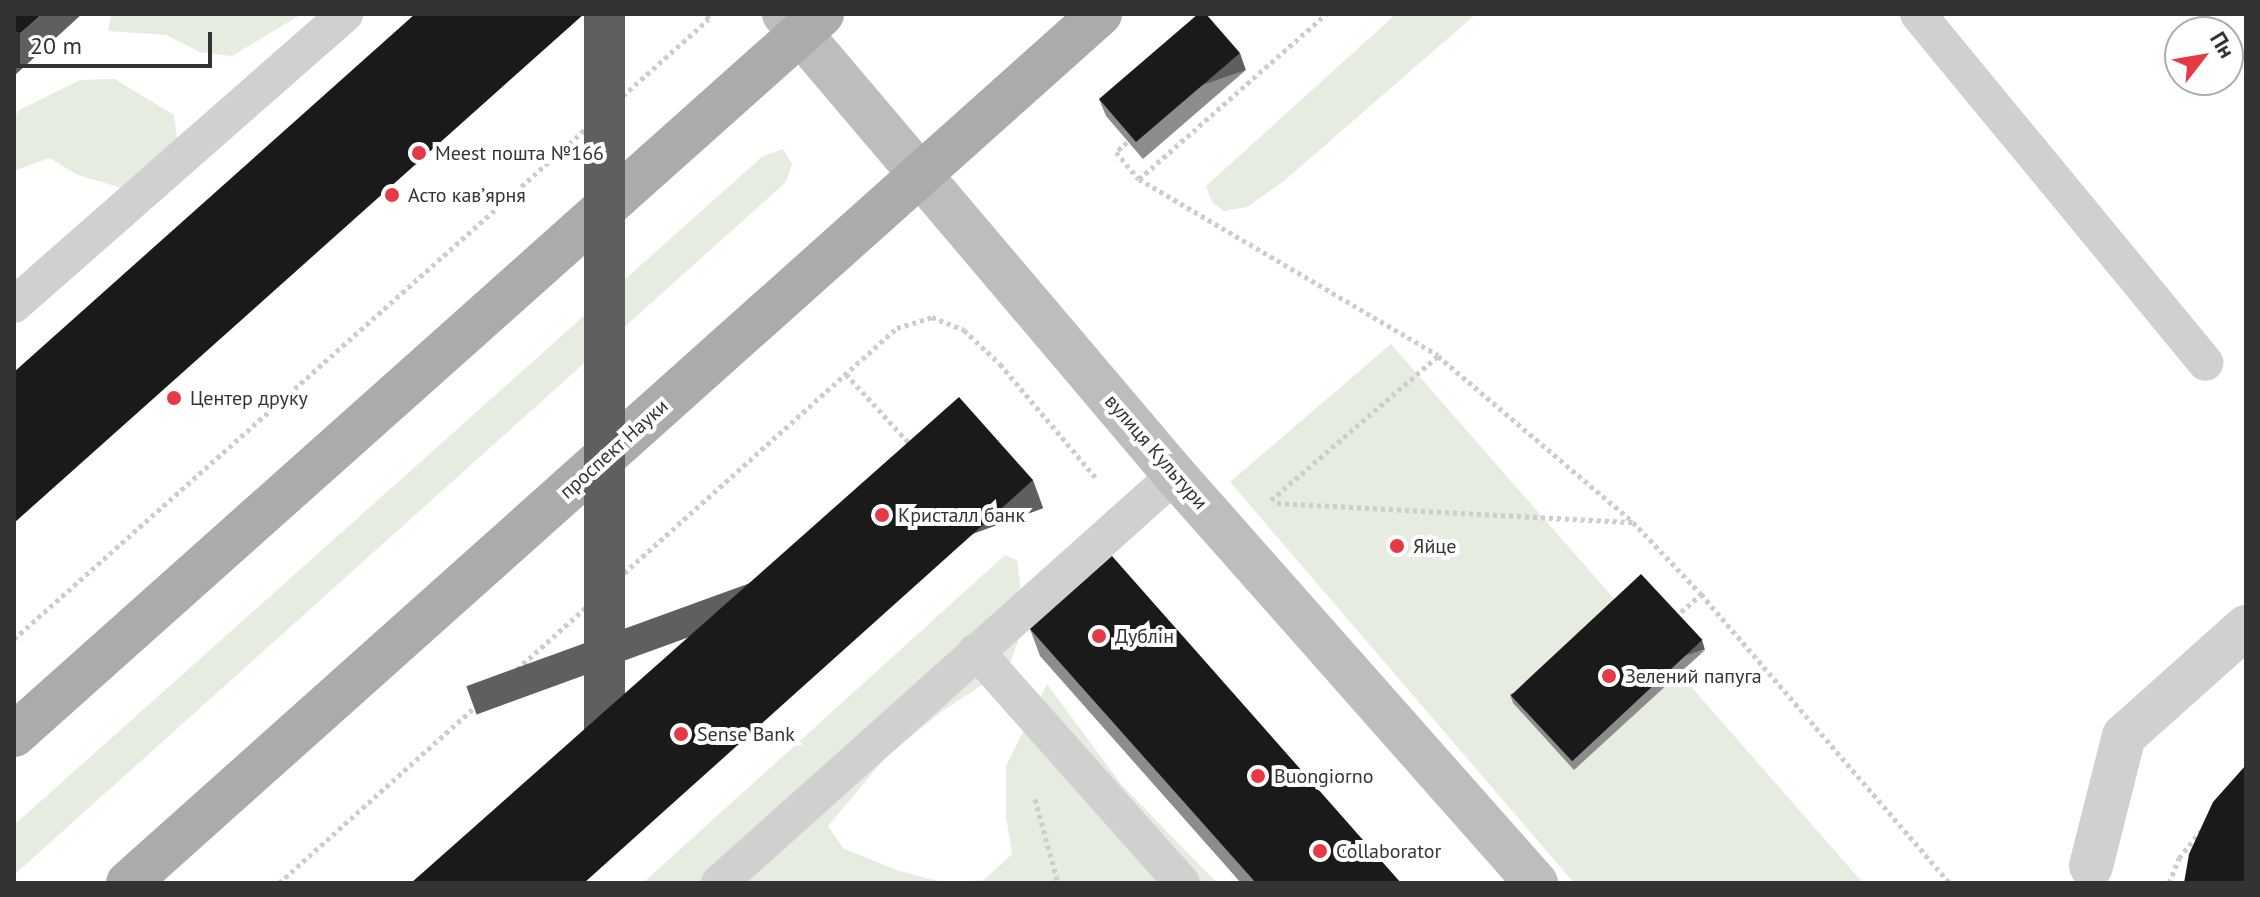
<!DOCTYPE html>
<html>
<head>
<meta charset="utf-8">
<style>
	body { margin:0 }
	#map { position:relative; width:2260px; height:897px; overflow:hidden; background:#fff; font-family:"PT Sans",sans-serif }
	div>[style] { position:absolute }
	.green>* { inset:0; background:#e6ecdf }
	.path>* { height:5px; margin-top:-2.5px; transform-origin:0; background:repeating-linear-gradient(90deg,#cdcdcd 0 4px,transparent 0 8px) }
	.lane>* { height:36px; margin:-18px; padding:0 18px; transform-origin:18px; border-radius:18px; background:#d0d0d0 }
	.street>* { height:44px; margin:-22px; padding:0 22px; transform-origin:22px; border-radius:22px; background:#d0d0d0 }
	.secondary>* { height:44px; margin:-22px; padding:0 22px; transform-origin:22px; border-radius:22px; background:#bdbdbd }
	.primary>* { height:44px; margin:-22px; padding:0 22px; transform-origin:22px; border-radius:22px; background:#ababab }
	.wall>* { inset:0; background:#8c8c8c }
	.shaded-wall>* { inset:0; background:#5f5f5f; transform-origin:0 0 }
	.building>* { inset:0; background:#1a1a1a; transform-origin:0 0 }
	.dots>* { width:22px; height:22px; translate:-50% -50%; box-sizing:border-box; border:4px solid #fff; border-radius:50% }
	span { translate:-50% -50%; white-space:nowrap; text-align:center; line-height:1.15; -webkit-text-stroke:8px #fff; paint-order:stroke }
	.poi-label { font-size:20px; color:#333 }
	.left { translate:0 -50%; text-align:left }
	.street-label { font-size:20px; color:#333 }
	.frame { position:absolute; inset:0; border:16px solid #333; pointer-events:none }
	.north { position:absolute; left:2164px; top:16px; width:80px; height:80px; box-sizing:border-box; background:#fff; border:2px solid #adadad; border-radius:50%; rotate:59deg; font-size:22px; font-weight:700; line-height:32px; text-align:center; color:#333 }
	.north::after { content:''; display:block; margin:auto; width:28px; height:36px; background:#e63946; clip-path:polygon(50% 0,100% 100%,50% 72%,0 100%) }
	.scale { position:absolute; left:16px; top:32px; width:196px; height:36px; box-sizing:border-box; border:4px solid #333; border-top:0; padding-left:10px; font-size:24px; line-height:28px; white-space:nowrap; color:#333; -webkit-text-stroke:6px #fff; paint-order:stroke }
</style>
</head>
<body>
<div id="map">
	<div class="green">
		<i style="clip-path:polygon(111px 14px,302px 14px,232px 56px,199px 52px,167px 35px,108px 31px)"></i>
		<i style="clip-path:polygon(1396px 14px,1476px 14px,1284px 181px,1247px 207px,1224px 211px,1212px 202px,1206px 186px)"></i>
		<i style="clip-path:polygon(115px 79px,174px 115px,177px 139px,122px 188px,78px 175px,49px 158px,14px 171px,14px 116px,21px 109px,80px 80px)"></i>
		<i style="clip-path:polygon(783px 149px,792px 164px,786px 182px,14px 875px,14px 825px,763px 156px)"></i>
		<i style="clip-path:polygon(1391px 344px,1863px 883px,1574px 883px,1230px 482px)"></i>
		<i style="clip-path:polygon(1005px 555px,1017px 560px,1025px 623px,1008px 668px,941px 712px,886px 757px,828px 826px,843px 848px,896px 870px,946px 883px,984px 880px,1012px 854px,1006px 816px,1006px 766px,1047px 684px,1121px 784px,1217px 883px,643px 883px)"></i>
	</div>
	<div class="path">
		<i style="left:1127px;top:142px;width:15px;rotate:138deg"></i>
		<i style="left:1116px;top:152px;width:35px;rotate:50deg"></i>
		<i style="left:1139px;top:179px;width:249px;rotate:-41.4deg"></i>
		<i style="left:1139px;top:179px;width:347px;rotate:30.5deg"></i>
		<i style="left:846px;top:374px;width:95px;rotate:47.6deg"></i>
		<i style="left:1271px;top:500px;width:221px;rotate:-40.8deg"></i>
		<i style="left:1438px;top:356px;width:256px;rotate:40.4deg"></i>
		<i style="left:1633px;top:522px;width:99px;rotate:46.6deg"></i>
		<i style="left:1701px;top:594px;width:381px;rotate:49.3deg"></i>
		<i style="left:1277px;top:503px;width:357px;rotate:3.1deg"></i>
		<i style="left:1675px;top:617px;width:35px;rotate:-41deg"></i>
		<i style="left:14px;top:639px;width:931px;rotate:-41.74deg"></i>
		<i style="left:709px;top:19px;width:6px;rotate:-129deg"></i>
		<i style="left:1035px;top:799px;width:87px;rotate:74.7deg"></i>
		<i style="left:279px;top:883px;width:831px;rotate:-41.93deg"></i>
		<i style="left:897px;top:328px;width:37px;rotate:-17deg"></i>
		<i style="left:932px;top:317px;width:35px;rotate:22deg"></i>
		<i style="left:964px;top:330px;width:50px;rotate:43.4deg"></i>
		<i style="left:1000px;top:364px;width:148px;rotate:49.9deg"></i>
		<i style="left:2169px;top:883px;width:27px;rotate:-68deg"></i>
		<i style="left:2179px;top:858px;width:35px;rotate:-51deg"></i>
	</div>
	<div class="lane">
		<i style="left:1918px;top:14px;width:452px;rotate:50.5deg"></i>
		<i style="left:14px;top:305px;width:441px;rotate:-41.3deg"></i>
		<i style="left:976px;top:651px;width:310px;rotate:48.4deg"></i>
		<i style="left:719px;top:883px;width:612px;rotate:-41.82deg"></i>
	</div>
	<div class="street">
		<i style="left:2091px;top:866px;width:134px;rotate:-75.8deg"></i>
		<i style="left:2124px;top:736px;width:164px;rotate:-41.8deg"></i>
	</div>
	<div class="secondary">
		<i style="left:784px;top:14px;width:604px;rotate:49.7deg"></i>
		<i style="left:1175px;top:475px;width:545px;rotate:48.5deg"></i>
	</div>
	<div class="primary">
		<i style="left:14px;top:735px;width:1083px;rotate:-41.74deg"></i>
		<i style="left:128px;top:883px;width:1304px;rotate:-41.8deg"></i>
	</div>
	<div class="wall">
		<i style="clip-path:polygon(1246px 70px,1143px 159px,1106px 116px,1099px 99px)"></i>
		<i style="clip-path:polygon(1030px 629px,1401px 883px,1241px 883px,1040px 656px)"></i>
		<i style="clip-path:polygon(1705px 650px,1574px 770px,1513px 703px,1510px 694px)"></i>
	</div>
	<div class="shaded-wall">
		<i style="clip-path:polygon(42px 14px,82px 14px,14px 76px,14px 39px)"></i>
		<i style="left:584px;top:14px;width:41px;height:764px"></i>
		<i style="left:1240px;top:53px;width:18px;height:137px;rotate:71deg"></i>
		<i style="left:1033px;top:480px;width:30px;height:603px;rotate:70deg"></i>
		<i style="left:1702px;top:640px;width:10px;height:178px;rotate:73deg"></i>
	</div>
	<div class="building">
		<i style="clip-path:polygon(14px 14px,42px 14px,14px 39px)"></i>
		<i style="clip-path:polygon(415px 14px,584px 14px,14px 523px,14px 372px)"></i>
		<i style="clip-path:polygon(1198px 14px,1206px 14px,1240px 53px,1136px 142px,1099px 99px)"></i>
		<i style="clip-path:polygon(959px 397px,1033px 480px,584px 883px,411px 883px)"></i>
		<i style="clip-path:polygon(1112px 556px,1401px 883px,1256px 883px,1030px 629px)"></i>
		<i style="left:1641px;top:574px;width:90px;height:178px;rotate:47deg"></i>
		<i style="clip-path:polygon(2246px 765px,2246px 883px,2184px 883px,2189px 854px,2213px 802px)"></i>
	</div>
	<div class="dots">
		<i style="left:419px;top:153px;background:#e63946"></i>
		<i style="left:392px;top:195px;background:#e63946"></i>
		<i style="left:174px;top:398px;background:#e63946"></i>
		<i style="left:882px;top:515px;background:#e63946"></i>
		<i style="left:1397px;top:546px;background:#e63946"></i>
		<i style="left:1099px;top:636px;background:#e63946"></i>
		<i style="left:1609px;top:676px;background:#e63946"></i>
		<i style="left:681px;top:734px;background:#e63946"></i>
		<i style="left:1258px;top:776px;background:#e63946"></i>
		<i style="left:1320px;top:851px;background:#e63946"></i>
	</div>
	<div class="poi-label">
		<span class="left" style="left:435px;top:153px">Meest пошта №166</span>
		<span class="left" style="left:408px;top:195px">Асто кавʼярня</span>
		<span class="left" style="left:190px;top:398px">Центер друку</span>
		<span class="left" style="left:898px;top:515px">Кристалл банк</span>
		<span class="left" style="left:1413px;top:546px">Яйце</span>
		<span class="left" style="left:1115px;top:636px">Дублін</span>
		<span class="left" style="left:1625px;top:676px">Зелений папуга</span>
		<span class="left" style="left:697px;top:734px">Sense Bank</span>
		<span class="left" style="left:1274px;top:776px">Buongiorno</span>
		<span class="left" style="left:1336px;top:851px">Collaborator</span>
	</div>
	<div class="street-label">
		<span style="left:614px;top:449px;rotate:-42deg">проспект Науки</span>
		<span style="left:1156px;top:452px;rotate:49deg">вулиця Культури</span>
	</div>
	<div class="frame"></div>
	<div class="north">Пн</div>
	<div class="scale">20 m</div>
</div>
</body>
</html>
